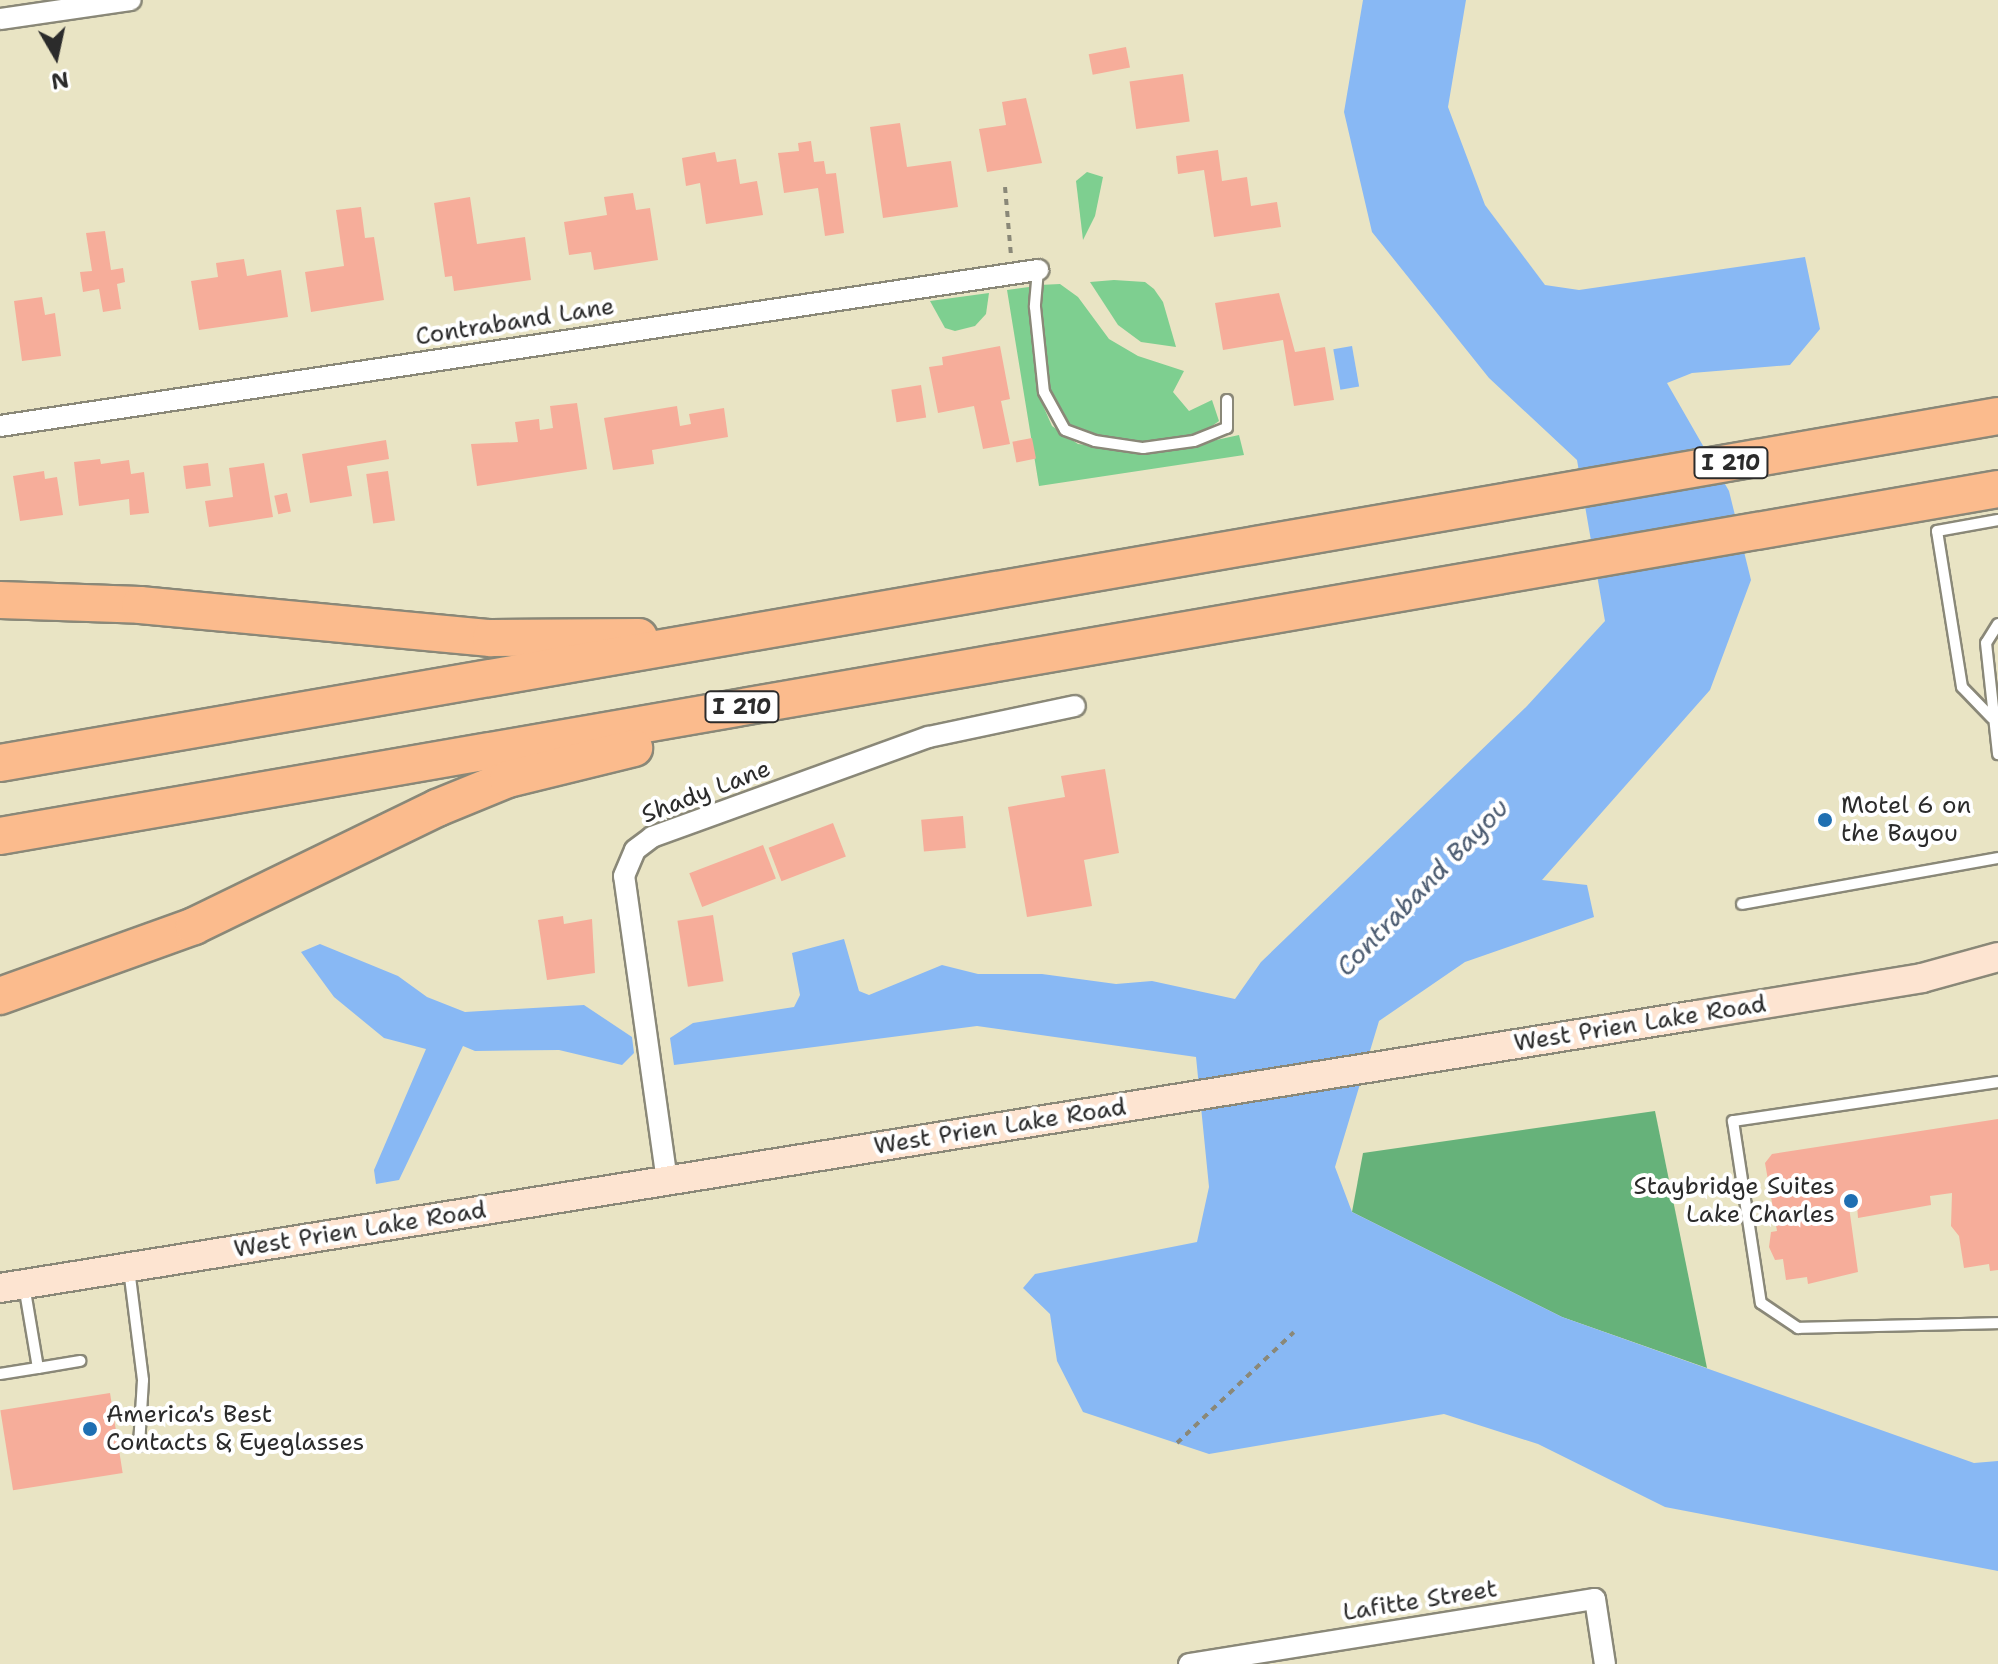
<!DOCTYPE html>
<html>
<head>
<meta charset="utf-8">
<style>
	body { margin:0 }
	#map { position:relative; width:1998px; height:1664px; overflow:hidden; background:#e9e4c4; font-family:"Shantell Sans",sans-serif }
	div>[style] { position:absolute }
	.green>* { inset:0; background:#7ecf90 }
	.forest>* { inset:0; background:#66b27a }
	.water>* { inset:0; background:#88b8f4; transform-origin:0 0 }
	.building>* { inset:0; background:#f6ad9a; transform-origin:0 0 }
	.path>* { height:4px; margin-top:-2px; transform-origin:0; background:repeating-linear-gradient(90deg,#8a8878 0 6px,transparent 0 12px) }
	.roads { filter:drop-shadow(2px 0 #8a8878) drop-shadow(-2px 0 #8a8878) drop-shadow(0 2px #8a8878) drop-shadow(0 -2px #8a8878) }
	.lane>* { height:10px; margin:-5px; padding:0 5px; transform-origin:5px; border-radius:5px; background:#fff }
	.street>* { height:20px; margin:-10px; padding:0 10px; transform-origin:10px; border-radius:10px; background:#fff }
	.secondary>* { height:28px; margin:-14px; padding:0 14px; transform-origin:14px; border-radius:14px; background:#fde4d1 }
	.highway>* { height:36px; margin:-18px; padding:0 18px; transform-origin:18px; border-radius:18px; background:#fbbb8d }
	.dots>* { width:22px; height:22px; translate:-50% -50%; box-sizing:border-box; border:4px solid #fff; border-radius:50% }
	span { translate:-50% -50%; white-space:nowrap; text-align:center; line-height:1.15; -webkit-text-stroke:8px #fff; paint-order:stroke }
	.shield-label span { padding:2px 6px; background:#fff; border:2px solid; border-radius:6px; -webkit-text-stroke-width:0 }
	.shield-label { font-size:22px; color:#2b2b2b; font-weight:700 }
	.street-label { font-size:24px; color:#2b2b2b }
	.poi-label { font-size:24px; color:#2b2b2b }
	.left { translate:0 -50%; text-align:left }
	.right { translate:-100% -50%; text-align:right }
	.water-label { font-size:26px; color:#4c5c71; font-style:italic }
	.north { position:absolute; left:16px; top:16px; width:80px; height:80px; -webkit-text-stroke:6px #fff; paint-order:stroke; rotate:171deg; font-size:22px; font-weight:700; line-height:32px; text-align:center; color:#2b2b2b }
	.north::after { content:''; display:block; margin:auto; width:28px; height:36px; background:#2b2b2b; clip-path:polygon(50% 0,100% 100%,50% 72%,0 100%) }
</style>
</head>
<body>
<div id="map">
	<div class="green">
		<i style="clip-path:polygon(1087px 172px,1103px 177px,1095px 216px,1083px 240px,1076px 181px)"></i>
		<i style="clip-path:polygon(1114px 280px,1145px 282px,1154px 289px,1163px 302px,1176px 347px,1141px 342px,1118px 325px,1090px 282px)"></i>
		<i style="clip-path:polygon(1060px 284px,1078px 297px,1109px 339px,1138px 356px,1184px 371px,1173px 392px,1189px 411px,1212px 400px,1219px 421px,1201px 434px,1167px 443px,1117px 442px,1069px 428px,1052px 409px,1039px 285px)"></i>
		<i style="clip-path:polygon(1029px 287px,1041px 401px,1052px 426px,1078px 444px,1157px 453px,1239px 435px,1244px 455px,1039px 486px,1007px 290px)"></i>
		<i style="clip-path:polygon(989px 293px,986px 314px,975px 326px,955px 331px,945px 328px,930px 301px)"></i>
	</div>
	<div class="forest">
		<i style="clip-path:polygon(1655px 1111px,1707px 1368px,1562px 1317px,1352px 1212px,1363px 1153px)"></i>
	</div>
	<div class="water">
		<i style="clip-path:polygon(1363px 0,1466px 0,1448px 107px,1485px 205px,1545px 285px,1579px 290px,1805px 257px,1820px 329px,1790px 365px,1692px 373px,1667px 383px,1729px 491px,1751px 580px,1710px 690px,1542px 880px,1587px 885px,1594px 917px,1465px 962px,1379px 1021px,1335px 1167px,1352px 1212px,1562px 1317px,1974px 1463px,1998px 1461px,1998px 1571px,1665px 1507px,1538px 1444px,1444px 1414px,1209px 1454px,1083px 1412px,1057px 1361px,1050px 1314px,1023px 1288px,1035px 1274px,1197px 1242px,1209px 1187px,1196px 1057px,977px 1026px,674px 1065px,670px 1038px,693px 1023px,794px 1007px,800px 995px,792px 953px,844px 939px,859px 991px,869px 995px,942px 965px,978px 974px,1042px 974px,1116px 984px,1152px 981px,1235px 999px,1261px 962px,1527px 706px,1605px 621px,1577px 460px,1489px 378px,1372px 232px,1344px 112px)"></i>
		<i style="left:1352px;top:346px;width:41px;height:19px;rotate:80deg"></i>
		<i style="clip-path:polygon(320px 944px,398px 976px,427px 997px,465px 1012px,584px 1005px,632px 1037px,634px 1053px,622px 1065px,559px 1050px,475px 1051px,463px 1046px,399px 1180px,376px 1184px,374px 1170px,426px 1049px,384px 1038px,334px 997px,301px 952px)"></i>
	</div>
	<div class="building">
		<i style="left:1126px;top:47px;width:21px;height:38px;rotate:79deg"></i>
		<i style="left:1183px;top:74px;width:48px;height:54px;rotate:82deg"></i>
		<i style="clip-path:polygon(1026px 98px,1042px 163px,987px 172px,979px 129px,1006px 125px,1002px 102px)"></i>
		<i style="clip-path:polygon(900px 123px,907px 167px,951px 161px,958px 207px,883px 218px,870px 127px)"></i>
		<i style="clip-path:polygon(811px 141px,814px 162px,824px 161px,826px 174px,836px 173px,844px 233px,825px 236px,818px 188px,784px 193px,778px 153px,799px 151px,798px 143px)"></i>
		<i style="clip-path:polygon(1218px 150px,1222px 181px,1247px 177px,1251px 206px,1277px 202px,1281px 227px,1214px 237px,1204px 170px,1178px 174px,1176px 156px)"></i>
		<i style="clip-path:polygon(715px 152px,717px 162px,736px 159px,740px 184px,757px 181px,763px 215px,706px 224px,700px 183px,686px 186px,682px 158px)"></i>
		<i style="clip-path:polygon(633px 193px,636px 210px,650px 208px,658px 260px,594px 270px,591px 252px,569px 255px,564px 222px,607px 215px,604px 197px)"></i>
		<i style="clip-path:polygon(470px 197px,477px 244px,525px 237px,531px 280px,454px 291px,452px 276px,445px 277px,434px 203px)"></i>
		<i style="clip-path:polygon(361px 207px,365px 238px,374px 237px,384px 300px,311px 312px,305px 272px,344px 266px,336px 210px)"></i>
		<i style="clip-path:polygon(105px 231px,111px 270px,123px 268px,125px 282px,117px 284px,121px 309px,103px 312px,99px 289px,83px 292px,80px 272px,92px 271px,86px 233px)"></i>
		<i style="clip-path:polygon(244px 259px,247px 276px,281px 270px,288px 317px,199px 330px,191px 281px,218px 277px,216px 263px)"></i>
		<i style="clip-path:polygon(1279px 293px,1295px 352px,1325px 347px,1334px 400px,1294px 406px,1283px 340px,1223px 350px,1215px 303px)"></i>
		<i style="clip-path:polygon(42px 297px,45px 315px,55px 313px,61px 356px,22px 361px,14px 301px)"></i>
		<i style="clip-path:polygon(1000px 346px,1010px 399px,1001px 401px,1010px 444px,983px 449px,974px 406px,938px 413px,929px 367px,943px 365px,942px 357px)"></i>
		<i style="left:921px;top:385px;width:33px;height:30px;rotate:81deg"></i>
		<i style="clip-path:polygon(577px 403px,587px 469px,477px 486px,471px 444px,518px 442px,515px 422px,539px 419px,540px 430px,553px 428px,550px 406px)"></i>
		<i style="clip-path:polygon(677px 406px,680px 426px,691px 424px,689px 414px,724px 408px,728px 437px,652px 450px,654px 464px,613px 470px,604px 418px)"></i>
		<i style="left:1032px;top:438px;width:21px;height:20px;rotate:79deg"></i>
		<i style="clip-path:polygon(386px 440px,389px 459px,347px 466px,352px 496px,310px 503px,302px 454px)"></i>
		<i style="clip-path:polygon(100px 459px,101px 464px,129px 460px,131px 474px,144px 472px,149px 513px,130px 515px,129px 499px,79px 506px,74px 462px)"></i>
		<i style="left:208px;top:463px;width:23px;height:25px;rotate:83deg"></i>
		<i style="clip-path:polygon(264px 463px,273px 517px,209px 527px,205px 501px,233px 497px,229px 468px)"></i>
		<i style="clip-path:polygon(44px 471px,45px 479px,57px 477px,63px 515px,20px 521px,13px 476px)"></i>
		<i style="left:388px;top:471px;width:50px;height:22px;rotate:82deg"></i>
		<i style="left:287px;top:493px;width:19px;height:13px;rotate:78deg"></i>
		<i style="clip-path:polygon(1105px 769px,1119px 853px,1084px 860px,1092px 906px,1027px 917px,1008px 807px,1065px 797px,1061px 776px)"></i>
		<i style="left:963px;top:816px;width:32px;height:42px;rotate:85deg"></i>
		<i style="left:833px;top:823px;width:36px;height:69px;rotate:69deg"></i>
		<i style="left:763px;top:845px;width:36px;height:79px;rotate:69deg"></i>
		<i style="left:713px;top:915px;width:67px;height:36px;rotate:81deg"></i>
		<i style="clip-path:polygon(563px 916px,564px 924px,592px 919px,595px 973px,547px 980px,538px 920px)"></i>
		<i style="clip-path:polygon(1998px 1119px,1998px 1270px,1990px 1271px,1989px 1264px,1964px 1268px,1959px 1236px,1951px 1226px,1952px 1193px,1930px 1196px,1931px 1205px,1858px 1218px,1857px 1205px,1849px 1207px,1858px 1272px,1808px 1284px,1807px 1277px,1786px 1280px,1783px 1259px,1775px 1260px,1769px 1247px,1771px 1232px,1777px 1231px,1765px 1163px,1772px 1154px)"></i>
		<i style="left:110px;top:1393px;width:81px;height:111px;rotate:81deg"></i>
	</div>
	<div class="path">
		<i style="left:1005px;top:187px;width:68px;rotate:85deg"></i>
		<i style="left:1177px;top:1443px;width:161px;rotate:-43.5deg"></i>
	</div>
	<div class="roads">
		<div class="lane">
			<i style="left:1038px;top:270px;width:37px;rotate:95deg"></i>
			<i style="left:1035px;top:307px;width:85px;rotate:84deg"></i>
			<i style="left:1044px;top:392px;width:43px;rotate:61.1deg"></i>
			<i style="left:1065px;top:430px;width:32px;rotate:20deg"></i>
			<i style="left:1095px;top:441px;width:49px;rotate:8.3deg"></i>
			<i style="left:1143px;top:448px;width:51px;rotate:-7.8deg"></i>
			<i style="left:1194px;top:441px;width:35px;rotate:-22deg"></i>
			<i style="left:1227px;top:428px;width:28px;rotate:-90deg"></i>
			<i style="left:1998px;top:624px;width:22px;rotate:122deg"></i>
			<i style="left:1986px;top:643px;width:112px;rotate:83.8deg"></i>
			<i style="left:1992px;top:718px;width:43px;rotate:-134.1deg"></i>
			<i style="left:1962px;top:687px;width:158px;rotate:-99.1deg"></i>
			<i style="left:1937px;top:531px;width:62px;rotate:-10.2deg"></i>
			<i style="left:1742px;top:904px;width:260px;rotate:-10.2deg"></i>
			<i style="left:1998px;top:1082px;width:268px;rotate:171.6deg"></i>
			<i style="left:1733px;top:1121px;width:184px;rotate:81.3deg"></i>
			<i style="left:1761px;top:1303px;width:45px;rotate:34deg"></i>
			<i style="left:1798px;top:1328px;width:200px;rotate:-1.4deg"></i>
			<i style="left:129px;top:1269px;width:112px;rotate:82.8deg"></i>
			<i style="left:143px;top:1380px;width:66px;rotate:93.5deg"></i>
			<i style="left:38px;top:1368px;width:43px;rotate:-9.5deg"></i>
			<i style="left:0;top:1374px;width:38px;rotate:-9deg"></i>
			<i style="left:38px;top:1368px;width:84px;rotate:-99.6deg"></i>
		</div>
		<div class="street">
			<i style="left:0;top:19px;width:132px;rotate:-8.3deg"></i>
			<i style="left:0;top:426px;width:1050px;rotate:-8.55deg"></i>
			<i style="left:667px;top:1181px;width:308px;rotate:-98deg"></i>
			<i style="left:624px;top:876px;width:28px;rotate:-67deg"></i>
			<i style="left:635px;top:850px;width:21px;rotate:-37deg"></i>
			<i style="left:652px;top:837px;width:294px;rotate:-19.9deg"></i>
			<i style="left:929px;top:737px;width:149px;rotate:-12deg"></i>
			<i style="left:1189px;top:1664px;width:411px;rotate:-9.1deg"></i>
			<i style="left:1595px;top:1599px;width:66px;rotate:81.3deg"></i>
		</div>
		<div class="secondary">
			<i style="left:0;top:1288px;width:1719px;rotate:-9.14deg"></i>
			<i style="left:1697px;top:1015px;width:228px;rotate:-9.3deg"></i>
			<i style="left:1922px;top:978px;width:79px;rotate:-15.4deg"></i>
		</div>
		<div class="highway">
			<i style="left:0;top:600px;width:140px;rotate:2deg"></i>
			<i style="left:140px;top:605px;width:353px;rotate:5.4deg"></i>
			<i style="left:491px;top:638px;width:148px;rotate:-0.4deg"></i>
			<i style="left:0;top:763px;width:2028px;rotate:-9.85deg"></i>
			<i style="left:0;top:836px;width:2028px;rotate:-9.85deg"></i>
			<i style="left:0;top:996px;width:206px;rotate:-19.8deg"></i>
			<i style="left:194px;top:926px;width:270px;rotate:-25.9deg"></i>
			<i style="left:437px;top:808px;width:77px;rotate:-22.2deg"></i>
			<i style="left:508px;top:779px;width:130px;rotate:-13.8deg"></i>
		</div>
	</div>
	<div class="dots">
		<i style="left:1825px;top:820px;background:#1f6fb2"></i>
		<i style="left:1851px;top:1201px;background:#1f6fb2"></i>
		<i style="left:90px;top:1429px;background:#1f6fb2"></i>
	</div>
	<div class="shield-label">
		<span style="left:1731px;top:463px">I 210</span>
		<span style="left:742px;top:707px">I 210</span>
	</div>
	<div class="street-label">
		<span style="left:515px;top:322px;rotate:-9deg">Contraband Lane</span>
		<span style="left:706px;top:792px;rotate:-21deg">Shady Lane</span>
		<span style="left:1640px;top:1024px;rotate:-9deg">West Prien Lake Road</span>
		<span style="left:1000px;top:1127px;rotate:-9deg">West Prien Lake Road</span>
		<span style="left:360px;top:1230px;rotate:-9deg">West Prien Lake Road</span>
		<span style="left:1420px;top:1601px;rotate:-9deg">Lafitte Street</span>
	</div>
	<div class="poi-label">
		<span class="left" style="left:1841px;top:820px">Motel 6 on<br>the Bayou</span>
		<span class="right" style="left:1835px;top:1201px">Staybridge Suites<br>Lake Charles</span>
		<span class="left" style="left:106px;top:1429px">America's Best<br>Contacts &amp; Eyeglasses</span>
	</div>
	<div class="water-label">
		<span style="left:1422px;top:887px;rotate:-46deg">Contraband Bayou</span>
	</div>
	<div class="north">N</div>
</div>
</body>
</html>
